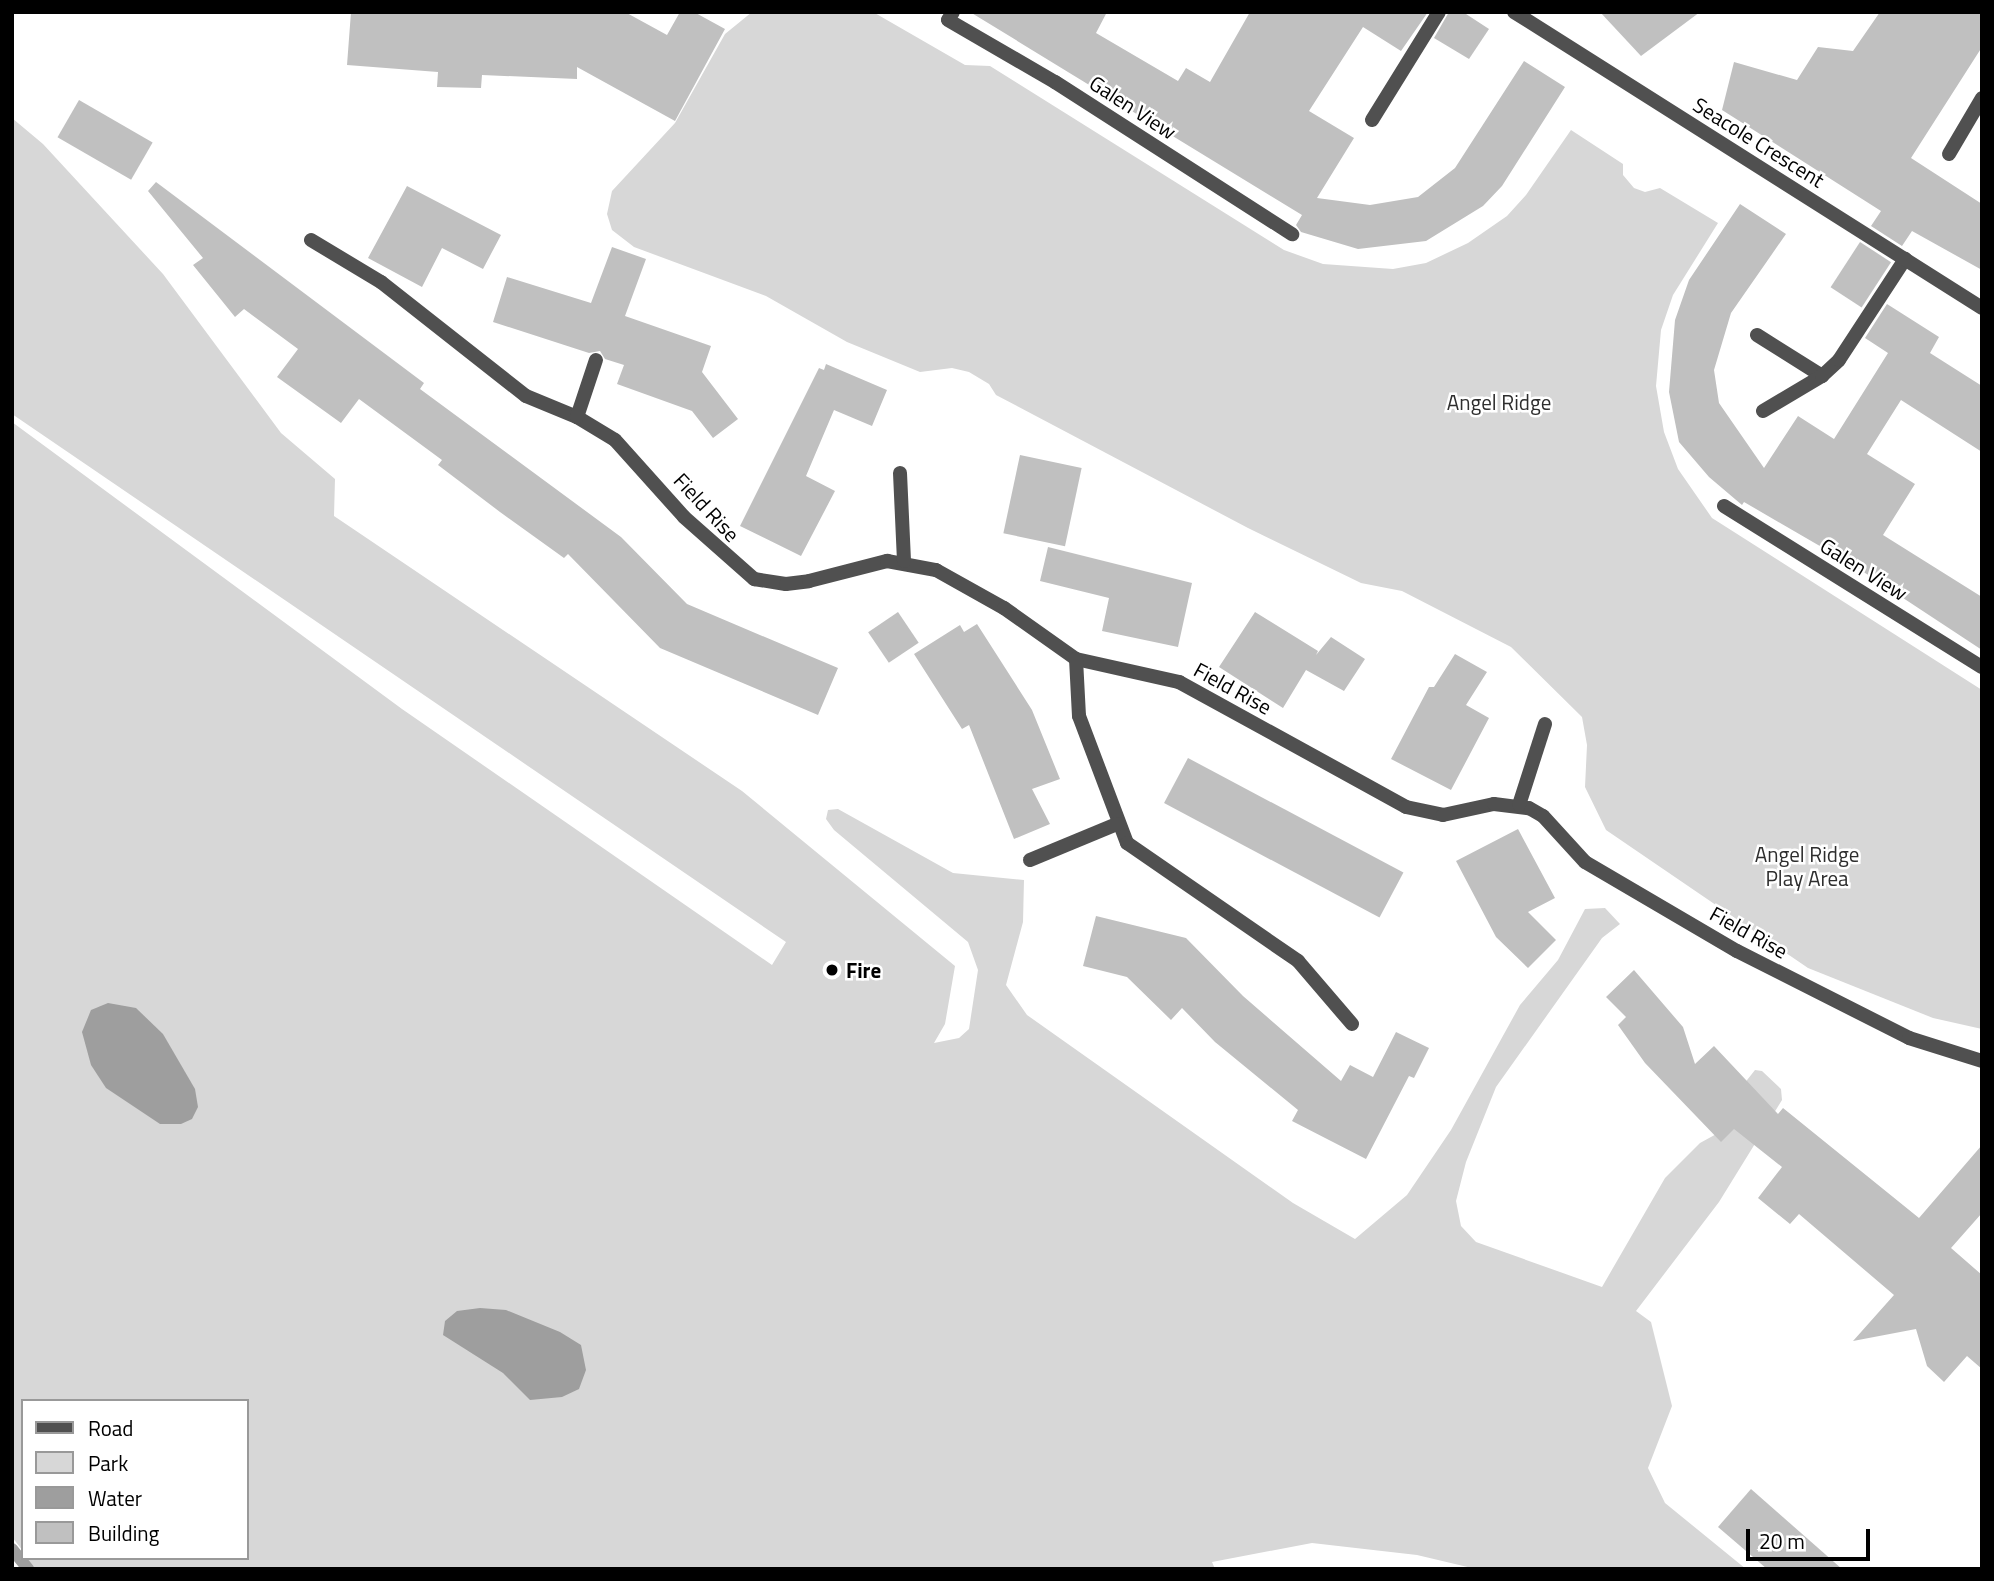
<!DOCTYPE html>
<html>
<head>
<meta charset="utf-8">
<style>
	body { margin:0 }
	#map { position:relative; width:1994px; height:1581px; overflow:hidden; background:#fff; font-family:"Titillium Web",sans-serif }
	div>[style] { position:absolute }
	.green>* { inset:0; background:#d7d7d7 }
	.water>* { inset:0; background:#9e9e9e }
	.stream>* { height:12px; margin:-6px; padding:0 6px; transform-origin:6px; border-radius:6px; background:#9e9e9e }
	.building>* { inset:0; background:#c0c0c0; transform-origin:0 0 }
	.lane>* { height:14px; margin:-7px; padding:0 7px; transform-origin:7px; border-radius:7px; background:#505050 }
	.street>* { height:14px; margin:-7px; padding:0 7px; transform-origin:7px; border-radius:7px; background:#505050 }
	.dots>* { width:19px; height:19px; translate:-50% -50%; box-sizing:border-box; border:4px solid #fff; border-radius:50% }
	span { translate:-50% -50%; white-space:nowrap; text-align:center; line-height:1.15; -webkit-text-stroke:5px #fff; paint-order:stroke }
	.street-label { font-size:21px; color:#000 }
	.park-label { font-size:21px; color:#2e2e2e }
	.poi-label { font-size:21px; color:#000; font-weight:700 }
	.left { translate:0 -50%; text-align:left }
	.frame { position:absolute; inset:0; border:14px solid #000; pointer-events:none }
	.legend { position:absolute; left:21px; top:1399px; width:228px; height:161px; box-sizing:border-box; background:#fff; border:2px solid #999; margin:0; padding:9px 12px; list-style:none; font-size:21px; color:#000 }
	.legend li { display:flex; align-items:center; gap:14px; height:35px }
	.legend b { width:35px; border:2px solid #999 }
	.scale { position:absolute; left:1746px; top:1529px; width:124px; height:32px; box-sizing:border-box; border:4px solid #000; border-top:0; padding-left:9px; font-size:21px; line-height:24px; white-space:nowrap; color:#000; -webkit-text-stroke:5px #fff; paint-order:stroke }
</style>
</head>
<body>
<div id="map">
	<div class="green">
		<i style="clip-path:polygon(752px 12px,873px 12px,965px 65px,990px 66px,1284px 250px,1323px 264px,1393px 269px,1426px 263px,1468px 243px,1507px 216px,1526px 195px,1571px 130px,1623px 164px,1623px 175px,1634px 188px,1645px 192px,1660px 188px,1718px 223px,1673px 295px,1661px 330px,1656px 386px,1664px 432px,1678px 469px,1712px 518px,1982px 690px,1982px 1029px,1933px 1018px,1808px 968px,1606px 830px,1585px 787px,1587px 745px,1582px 717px,1511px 647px,1402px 591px,1361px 583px,1248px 528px,996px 395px,989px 384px,969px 372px,952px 368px,920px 372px,847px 342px,766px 296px,634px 247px,612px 230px,607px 214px,612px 191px,675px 123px,725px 34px)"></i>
		<i style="clip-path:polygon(12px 118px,43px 144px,163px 274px,281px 433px,335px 479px,334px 516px,742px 791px,955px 966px,945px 1024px,934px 1043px,959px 1038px,969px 1029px,978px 970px,968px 942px,834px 830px,826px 819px,828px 810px,838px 809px,953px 873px,1024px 880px,1023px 922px,1006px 985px,1027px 1015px,1293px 1203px,1355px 1239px,1407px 1195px,1451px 1130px,1520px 1005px,1558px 960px,1585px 909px,1605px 908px,1620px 924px,1602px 938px,1496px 1087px,1466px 1162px,1456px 1201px,1461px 1226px,1476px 1242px,1602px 1287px,1665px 1178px,1700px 1143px,1731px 1126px,1740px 1089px,1755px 1070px,1762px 1071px,1781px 1089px,1782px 1100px,1719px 1202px,1636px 1311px,1651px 1322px,1672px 1406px,1648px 1468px,1665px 1503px,1746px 1569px,1476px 1569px,1417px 1555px,1312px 1543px,1212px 1562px,1215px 1569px,33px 1569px,27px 1558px,247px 1558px,247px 1401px,23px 1401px,23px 1551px,12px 1537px,12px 422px,402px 709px,772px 965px,786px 942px,12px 414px)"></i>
	</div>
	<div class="water">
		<i style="clip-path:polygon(108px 1003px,136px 1008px,163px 1034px,195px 1089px,198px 1107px,192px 1119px,181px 1124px,160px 1124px,106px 1088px,91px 1065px,82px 1032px,91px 1010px)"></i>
		<i style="clip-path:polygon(480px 1308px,506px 1310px,560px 1332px,581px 1345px,586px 1370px,579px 1389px,562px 1397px,530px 1400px,503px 1373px,443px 1335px,445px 1321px,457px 1311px)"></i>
	</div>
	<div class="stream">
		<i style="left:12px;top:1549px;width:26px;rotate:51deg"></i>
	</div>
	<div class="building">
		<i style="clip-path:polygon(351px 12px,625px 12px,667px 35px,680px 12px,694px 12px,725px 29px,675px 121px,577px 67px,577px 79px,482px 75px,481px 88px,437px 87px,438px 72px,347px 65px)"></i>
		<i style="clip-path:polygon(970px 12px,1107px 12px,1096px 33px,1178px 81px,1186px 68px,1210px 82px,1250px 12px,1428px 12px,1401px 51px,1363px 27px,1309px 111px,1354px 138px,1317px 198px,1370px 205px,1418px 197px,1455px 168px,1524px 61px,1565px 87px,1502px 186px,1483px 206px,1426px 241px,1358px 249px,1301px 232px,1296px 225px,1302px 215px)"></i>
		<i style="clip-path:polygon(1449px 12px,1463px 12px,1489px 29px,1469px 59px,1434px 38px)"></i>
		<i style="clip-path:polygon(1600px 12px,1700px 12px,1641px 56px)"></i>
		<i style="clip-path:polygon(1880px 12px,1982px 12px,1982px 47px,1911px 158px,1982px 204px,1982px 270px,1912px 231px,1902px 246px,1871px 226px,1881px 211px,1722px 110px,1734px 62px,1797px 80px,1818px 47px,1853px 51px)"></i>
		<i style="left:79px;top:100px;width:85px;height:43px;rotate:30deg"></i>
		<i style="clip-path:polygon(156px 182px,424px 383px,420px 389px,621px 537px,687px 604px,838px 668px,818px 715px,660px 648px,568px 554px,564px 558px,500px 512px,438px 465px,442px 460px,359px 399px,341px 423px,277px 377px,298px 349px,244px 309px,235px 317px,193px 265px,203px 258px,148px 191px)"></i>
		<i style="clip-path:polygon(407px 186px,501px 235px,483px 269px,442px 248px,422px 287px,368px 258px)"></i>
		<i style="clip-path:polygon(1740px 204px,1786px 234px,1731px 313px,1714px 370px,1719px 403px,1764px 468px,1798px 416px,1834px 439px,1888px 353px,1865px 338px,1887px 304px,1939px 337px,1930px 353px,1982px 386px,1982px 452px,1901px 400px,1867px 454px,1915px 484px,1883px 535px,1982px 597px,1982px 650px,1856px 567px,1744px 502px,1742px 505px,1709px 477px,1679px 442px,1669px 392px,1675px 320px,1689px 280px)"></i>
		<i style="left:1860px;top:242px;width:37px;height:54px;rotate:33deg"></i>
		<i style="clip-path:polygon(612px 247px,646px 259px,625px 316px,711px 346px,702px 372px,738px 419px,713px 438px,692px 411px,617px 384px,624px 365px,605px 359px,600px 351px,589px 353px,493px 322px,507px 277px,591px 303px)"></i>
		<i style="clip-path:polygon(826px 364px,887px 390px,872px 426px,834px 410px,806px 476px,835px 491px,801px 556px,740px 526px,819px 368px,824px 370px)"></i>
		<i style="left:1020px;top:455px;width:63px;height:80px;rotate:12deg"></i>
		<i style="clip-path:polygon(1048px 547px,1192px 583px,1178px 647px,1102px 631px,1109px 598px,1040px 581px)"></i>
		<i style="left:898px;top:612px;width:37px;height:36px;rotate:56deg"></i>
		<i style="clip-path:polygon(1255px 612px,1318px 651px,1316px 655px,1331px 637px,1365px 659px,1344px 691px,1306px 670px,1283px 708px,1219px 667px)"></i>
		<i style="clip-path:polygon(977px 624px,1032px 710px,1060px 779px,1032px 789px,1050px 824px,1014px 839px,969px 725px,962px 729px,914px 654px,960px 625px,964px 632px)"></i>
		<i style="clip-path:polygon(1455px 654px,1487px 672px,1466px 705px,1489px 718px,1451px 790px,1391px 759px,1429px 687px,1434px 687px)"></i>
		<i style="left:1188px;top:758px;width:244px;height:51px;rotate:28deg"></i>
		<i style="clip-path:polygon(1518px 829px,1555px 898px,1528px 912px,1556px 940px,1528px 968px,1496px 937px,1456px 861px)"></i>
		<i style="clip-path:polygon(1096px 916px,1186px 938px,1243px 996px,1341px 1081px,1350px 1065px,1373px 1077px,1396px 1032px,1429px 1048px,1414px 1078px,1409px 1076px,1366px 1159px,1292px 1121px,1298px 1110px,1215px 1042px,1182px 1008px,1171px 1020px,1127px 977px,1083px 966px)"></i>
		<i style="clip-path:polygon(1634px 970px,1683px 1027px,1695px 1064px,1714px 1046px,1778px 1114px,1783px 1108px,1919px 1218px,1982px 1145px,1982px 1213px,1951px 1248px,1982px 1275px,1982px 1369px,1967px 1356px,1944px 1382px,1927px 1366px,1916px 1329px,1853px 1341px,1894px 1295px,1799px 1214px,1790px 1224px,1758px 1198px,1782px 1167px,1734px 1129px,1721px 1142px,1645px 1063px,1618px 1025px,1626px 1017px,1606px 997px)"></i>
		<i style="clip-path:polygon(1751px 1489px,1842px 1569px,1767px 1569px,1718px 1527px)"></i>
	</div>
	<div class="lane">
		<i style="left:1372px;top:120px;width:127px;rotate:-58.2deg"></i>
		<i style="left:1949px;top:154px;width:65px;rotate:-59.5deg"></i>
		<i style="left:311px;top:240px;width:82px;rotate:31deg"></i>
		<i style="left:381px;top:282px;width:184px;rotate:38.2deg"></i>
		<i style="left:1757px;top:335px;width:77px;rotate:32.2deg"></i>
		<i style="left:1763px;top:411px;width:69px;rotate:-30.7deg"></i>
		<i style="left:1822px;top:376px;width:23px;rotate:-43deg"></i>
		<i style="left:1839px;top:360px;width:121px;rotate:-56.8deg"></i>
	</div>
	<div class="street">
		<i style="left:953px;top:12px;width:9px;rotate:122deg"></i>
		<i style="left:948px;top:20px;width:124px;rotate:30.1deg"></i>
		<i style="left:1055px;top:82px;width:282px;rotate:32.7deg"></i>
		<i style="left:1514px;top:12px;width:554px;rotate:32.31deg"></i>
		<i style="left:526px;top:396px;width:55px;rotate:22.4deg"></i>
		<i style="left:577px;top:417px;width:44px;rotate:31.2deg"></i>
		<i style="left:615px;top:440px;width:103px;rotate:48.1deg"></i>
		<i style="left:684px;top:517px;width:94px;rotate:41.5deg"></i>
		<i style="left:754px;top:579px;width:32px;rotate:9deg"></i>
		<i style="left:786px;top:584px;width:23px;rotate:-7deg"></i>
		<i style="left:809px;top:581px;width:81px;rotate:-14.4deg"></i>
		<i style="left:887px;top:561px;width:50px;rotate:10.4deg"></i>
		<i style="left:936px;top:570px;width:78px;rotate:29.2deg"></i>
		<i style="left:1004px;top:608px;width:88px;rotate:35.3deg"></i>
		<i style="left:1076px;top:659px;width:106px;rotate:12.6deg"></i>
		<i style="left:1179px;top:682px;width:259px;rotate:28.8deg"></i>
		<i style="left:1406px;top:807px;width:38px;rotate:12deg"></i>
		<i style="left:1443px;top:815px;width:52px;rotate:-12.2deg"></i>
		<i style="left:1494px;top:804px;width:35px;rotate:7deg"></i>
		<i style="left:1529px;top:808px;width:16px;rotate:30deg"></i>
		<i style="left:1543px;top:816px;width:62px;rotate:47.6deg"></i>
		<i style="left:1585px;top:862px;width:176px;rotate:30.4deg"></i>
		<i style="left:1737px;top:951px;width:193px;rotate:26.8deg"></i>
		<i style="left:1909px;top:1038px;width:77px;rotate:17.5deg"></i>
		<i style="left:577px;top:417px;width:60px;rotate:-71.6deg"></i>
		<i style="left:900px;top:473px;width:88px;rotate:87.4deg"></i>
		<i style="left:1724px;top:506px;width:304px;rotate:32deg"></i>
		<i style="left:1076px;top:659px;width:57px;rotate:87deg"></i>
		<i style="left:1079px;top:716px;width:136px;rotate:69.3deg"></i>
		<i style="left:1127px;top:843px;width:208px;rotate:34.6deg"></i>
		<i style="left:1298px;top:961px;width:83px;rotate:49.4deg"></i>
		<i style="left:1519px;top:805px;width:85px;rotate:-72.2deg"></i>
		<i style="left:1030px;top:860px;width:94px;rotate:-22.5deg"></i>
	</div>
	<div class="dots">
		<i style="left:832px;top:970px;background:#000"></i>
	</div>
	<div class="street-label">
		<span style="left:1133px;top:107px;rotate:33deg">Galen View</span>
		<span style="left:1759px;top:142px;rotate:32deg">Seacole Crescent</span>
		<span style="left:707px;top:507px;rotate:47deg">Field Rise</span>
		<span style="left:1864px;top:569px;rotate:32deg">Galen View</span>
		<span style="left:1233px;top:688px;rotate:29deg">Field Rise</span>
		<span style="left:1749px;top:932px;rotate:29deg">Field Rise</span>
	</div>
	<div class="park-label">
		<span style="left:1499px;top:402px">Angel Ridge</span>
		<span style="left:1807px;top:866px">Angel Ridge<br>Play Area</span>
	</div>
	<div class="poi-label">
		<span class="left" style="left:846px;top:970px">Fire</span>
	</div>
	<div class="frame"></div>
	<ul class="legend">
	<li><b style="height:9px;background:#505050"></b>Road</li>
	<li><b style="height:19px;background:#d7d7d7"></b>Park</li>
	<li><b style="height:19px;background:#9e9e9e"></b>Water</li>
	<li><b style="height:19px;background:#c0c0c0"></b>Building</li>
	</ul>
	<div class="scale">20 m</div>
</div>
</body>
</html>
